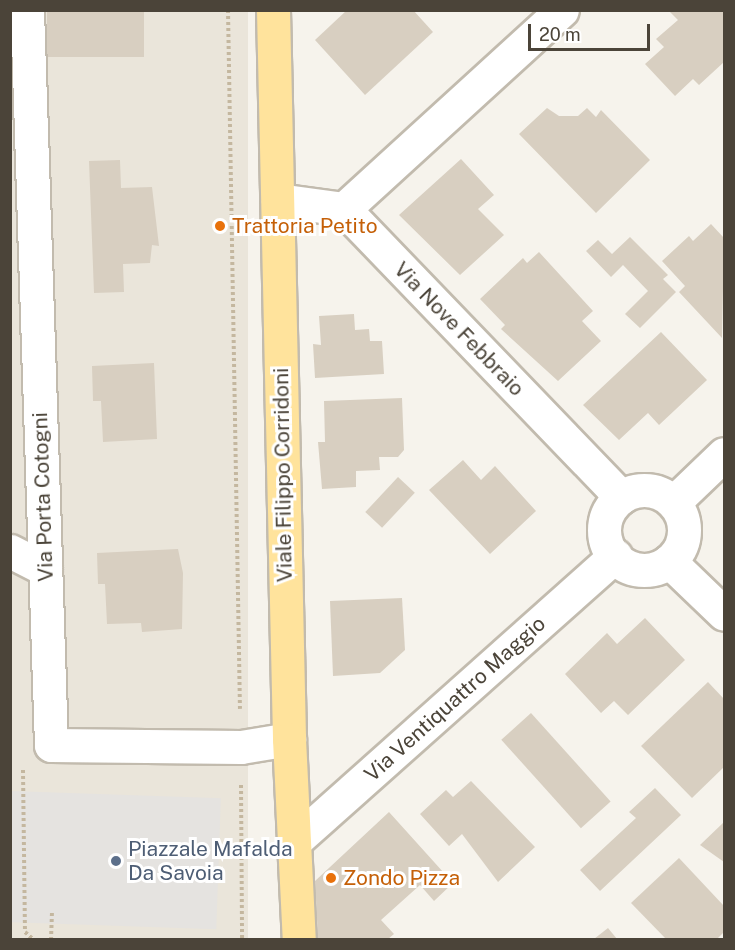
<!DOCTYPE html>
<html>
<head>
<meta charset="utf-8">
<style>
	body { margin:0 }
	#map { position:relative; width:735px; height:950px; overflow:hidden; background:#f6f3ec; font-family:"Public Sans",sans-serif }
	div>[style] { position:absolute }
	.residential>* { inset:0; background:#eae5da; transform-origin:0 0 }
	.parking>* { inset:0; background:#e5e3e0; transform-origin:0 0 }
	.building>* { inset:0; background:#d8cfc1; transform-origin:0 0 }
	.path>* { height:4px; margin-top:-2px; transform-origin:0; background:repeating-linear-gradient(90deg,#c4b79f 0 3px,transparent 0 6px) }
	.roads { filter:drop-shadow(2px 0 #c2bbae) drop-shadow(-2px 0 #c2bbae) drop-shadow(0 2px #c2bbae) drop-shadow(0 -2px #c2bbae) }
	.minor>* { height:33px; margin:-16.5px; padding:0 16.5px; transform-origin:16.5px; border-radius:16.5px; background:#fff }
	.minor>.ring { margin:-16.5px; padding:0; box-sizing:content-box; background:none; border:33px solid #fff; border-radius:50% }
	.major>* { height:33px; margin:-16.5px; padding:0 16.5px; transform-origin:16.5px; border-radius:16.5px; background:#ffe39c }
	.dots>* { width:16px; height:16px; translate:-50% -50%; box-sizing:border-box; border:3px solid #fff; border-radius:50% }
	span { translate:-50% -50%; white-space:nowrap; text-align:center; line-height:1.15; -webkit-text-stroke:6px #fff; paint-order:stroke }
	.food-label { font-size:21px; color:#c56008 }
	.left { translate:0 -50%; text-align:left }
	.street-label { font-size:21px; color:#4b4439 }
	.service-label { font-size:21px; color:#4e5e75 }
	.frame { position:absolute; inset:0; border:12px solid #4b4439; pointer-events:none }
	.scale { position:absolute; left:528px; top:24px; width:122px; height:27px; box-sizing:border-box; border:3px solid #4b4439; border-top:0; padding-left:8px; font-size:18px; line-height:21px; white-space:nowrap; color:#4b4439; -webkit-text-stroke:4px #fff; paint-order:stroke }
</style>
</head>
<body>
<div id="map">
	<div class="residential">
		<i style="left:10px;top:11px;width:238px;height:928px"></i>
	</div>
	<div class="parking">
		<i style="left:11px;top:791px;width:210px;height:131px;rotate:2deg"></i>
	</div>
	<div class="building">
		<i style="left:47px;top:10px;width:97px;height:47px"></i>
		<i style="clip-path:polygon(347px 10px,413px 10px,433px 32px,365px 95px,315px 40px)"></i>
		<i style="clip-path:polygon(668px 10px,724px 10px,724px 62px,699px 85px,693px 79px,675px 96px,645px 64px,664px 47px,656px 39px,678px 20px)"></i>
		<i style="clip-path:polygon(587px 108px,596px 117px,601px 110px,650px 160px,596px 213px,519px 134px,547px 108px,559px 116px,578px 116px)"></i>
		<i style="clip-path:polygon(461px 159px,494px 195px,478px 209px,504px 235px,460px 275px,399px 215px)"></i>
		<i style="clip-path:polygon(120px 160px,121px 188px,152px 187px,159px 246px,152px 245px,150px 263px,123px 264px,124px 292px,94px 293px,89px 161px)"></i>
		<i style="clip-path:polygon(711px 224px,724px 238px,722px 338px,679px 292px,685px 286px,662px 261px,689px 236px,693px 241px)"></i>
		<i style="clip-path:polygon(630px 237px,668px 275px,663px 279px,676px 292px,640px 328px,625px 314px,648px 291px,623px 265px,611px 277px,586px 251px,598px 240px,612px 254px)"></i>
		<i style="clip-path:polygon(539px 252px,593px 311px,582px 321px,601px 341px,558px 381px,501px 329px,505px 325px,480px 299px,523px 258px,527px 263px)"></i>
		<i style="clip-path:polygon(354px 314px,355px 330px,369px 329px,370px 341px,382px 341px,384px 374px,315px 378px,313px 344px,321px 345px,319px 316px)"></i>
		<i style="clip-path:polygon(661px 332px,707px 380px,659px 425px,648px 413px,619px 440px,583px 405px)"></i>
		<i style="clip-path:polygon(154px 363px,157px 439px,103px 442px,101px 401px,93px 401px,92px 366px)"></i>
		<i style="clip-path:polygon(402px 398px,404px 450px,398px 457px,379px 457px,380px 470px,356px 471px,356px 487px,322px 489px,318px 442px,325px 442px,324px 401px)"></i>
		<i style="clip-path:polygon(463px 460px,481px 480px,495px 466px,536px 511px,490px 554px,429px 490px)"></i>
		<i style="left:398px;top:477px;width:23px;height:48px;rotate:43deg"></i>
		<i style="clip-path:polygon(178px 549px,183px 573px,182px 629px,142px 632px,141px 623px,107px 624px,105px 584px,98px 584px,97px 553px)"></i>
		<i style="clip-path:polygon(402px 598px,405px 650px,380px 673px,333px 676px,330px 601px)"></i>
		<i style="clip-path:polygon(645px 618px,685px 660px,628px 715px,614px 701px,601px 713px,565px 674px,607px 633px,617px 644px)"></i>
		<i style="clip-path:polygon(708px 682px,724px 699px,724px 767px,692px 798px,641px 746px)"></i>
		<i style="left:531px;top:713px;width:119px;height:40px;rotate:48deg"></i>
		<i style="clip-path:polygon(471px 781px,535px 847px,498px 882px,462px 834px,449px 846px,420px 814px,446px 790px,453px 797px)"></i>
		<i style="clip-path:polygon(655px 788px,681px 815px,600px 891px,580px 870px,636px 818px,629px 812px)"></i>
		<i style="clip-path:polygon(389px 812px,453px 883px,434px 901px,420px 885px,381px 920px,394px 934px,388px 939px,318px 939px,315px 881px)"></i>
		<i style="clip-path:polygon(724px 822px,724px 862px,700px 845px)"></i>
		<i style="clip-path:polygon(679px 858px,724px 906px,724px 932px,717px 939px,666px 939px,631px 903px)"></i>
		<i style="clip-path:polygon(608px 928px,617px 939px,594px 939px)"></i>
	</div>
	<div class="path">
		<i style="left:228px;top:10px;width:699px;rotate:89.02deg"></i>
		<i style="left:23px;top:770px;width:162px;rotate:89.3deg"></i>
		<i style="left:25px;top:932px;width:12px;rotate:42deg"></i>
		<i style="left:241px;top:785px;width:155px;rotate:89.6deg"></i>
		<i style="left:51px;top:940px;width:28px;rotate:-88deg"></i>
	</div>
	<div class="roads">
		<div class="minor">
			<i style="left:27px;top:10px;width:735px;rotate:88.13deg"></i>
			<i style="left:51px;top:745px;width:190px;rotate:0.6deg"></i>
			<i style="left:241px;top:747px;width:49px;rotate:-9.5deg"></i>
			<i style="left:278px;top:200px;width:67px;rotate:7.8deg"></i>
			<i style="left:344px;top:209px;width:400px;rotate:46.1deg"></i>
			<i style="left:344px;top:209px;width:295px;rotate:-42.4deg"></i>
			<i class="ring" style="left:604px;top:490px;width:47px;height:47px"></i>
			<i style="left:674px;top:502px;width:69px;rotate:-43.8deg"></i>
			<i style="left:10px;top:551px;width:39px;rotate:27deg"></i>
			<i style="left:669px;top:561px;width:76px;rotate:43.9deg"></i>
			<i style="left:295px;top:841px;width:429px;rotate:-41.7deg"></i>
		</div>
		<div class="major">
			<i style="left:273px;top:10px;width:729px;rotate:88.74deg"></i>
			<i style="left:289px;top:739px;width:201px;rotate:87.2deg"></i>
		</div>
	</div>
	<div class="dots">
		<i style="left:220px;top:226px;background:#e8710a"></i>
		<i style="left:116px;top:861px;background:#5c6f8a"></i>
		<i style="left:331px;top:878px;background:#e8710a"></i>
	</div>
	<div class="food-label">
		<span class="left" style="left:232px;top:226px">Trattoria Petito</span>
		<span class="left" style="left:343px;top:878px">Zondo Pizza</span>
	</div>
	<div class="street-label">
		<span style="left:459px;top:329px;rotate:46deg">Via Nove Febbraio</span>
		<span style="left:283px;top:475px;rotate:-91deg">Viale Filippo Corridoni</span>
		<span style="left:43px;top:497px;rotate:-92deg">Via Porta Cotogni</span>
		<span style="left:455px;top:699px;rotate:-42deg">Via Ventiquattro Maggio</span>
	</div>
	<div class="service-label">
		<span class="left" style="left:128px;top:861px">Piazzale Mafalda<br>Da Savoia</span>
	</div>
	<div class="frame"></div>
	<div class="scale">20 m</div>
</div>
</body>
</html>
